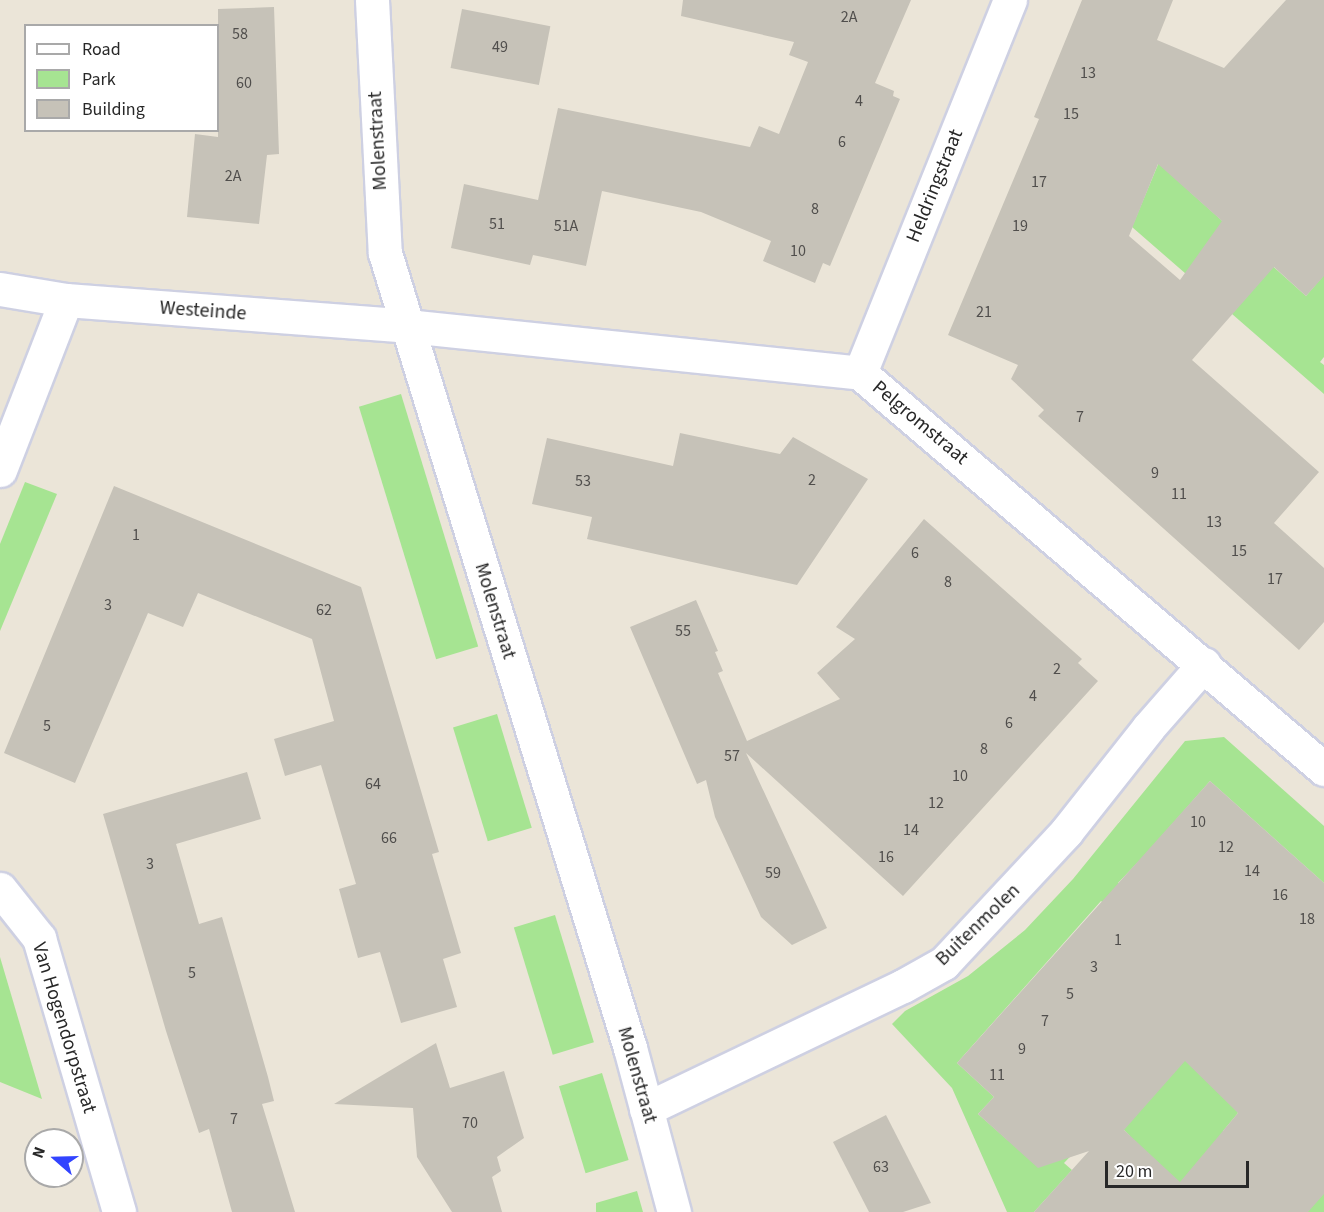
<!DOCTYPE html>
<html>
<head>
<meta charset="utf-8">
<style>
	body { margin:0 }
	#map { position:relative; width:1324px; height:1212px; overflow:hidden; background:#ebe5d8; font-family:"Source Sans 3",sans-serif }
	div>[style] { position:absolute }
	.green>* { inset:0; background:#a6e492; transform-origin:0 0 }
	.building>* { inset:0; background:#c6c2b8; transform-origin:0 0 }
	.roads { filter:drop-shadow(2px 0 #ced0e2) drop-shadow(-2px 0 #ced0e2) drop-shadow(0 2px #ced0e2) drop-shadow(0 -2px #ced0e2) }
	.street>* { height:33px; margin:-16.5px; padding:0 16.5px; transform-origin:16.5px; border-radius:16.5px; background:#fff }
	.secondary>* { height:33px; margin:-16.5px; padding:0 16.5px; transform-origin:16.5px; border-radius:16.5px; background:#fff }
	span { translate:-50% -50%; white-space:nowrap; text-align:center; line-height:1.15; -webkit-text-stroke:4.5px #fff; paint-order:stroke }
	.number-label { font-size:16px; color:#504e4c }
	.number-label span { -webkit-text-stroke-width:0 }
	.street-label { font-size:20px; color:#282828 }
	.legend { position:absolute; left:24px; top:24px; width:195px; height:108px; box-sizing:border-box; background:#fff; border:2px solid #a9a9a9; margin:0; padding:8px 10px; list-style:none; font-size:18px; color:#282828 }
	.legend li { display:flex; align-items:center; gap:12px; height:30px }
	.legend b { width:30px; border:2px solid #a9a9a9 }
	.north { position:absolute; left:24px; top:1128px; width:60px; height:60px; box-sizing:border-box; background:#fff; border:2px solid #a9a9a9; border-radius:50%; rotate:290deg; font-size:16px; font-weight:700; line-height:24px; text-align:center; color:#282828 }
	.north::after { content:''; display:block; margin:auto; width:21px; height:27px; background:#3244ff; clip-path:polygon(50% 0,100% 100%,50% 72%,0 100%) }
	.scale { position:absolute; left:1105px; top:1161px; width:144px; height:27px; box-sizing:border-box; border:3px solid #282828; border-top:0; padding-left:8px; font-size:18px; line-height:21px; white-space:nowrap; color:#282828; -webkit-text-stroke:4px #fff; paint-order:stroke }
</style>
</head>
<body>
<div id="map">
	<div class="green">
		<i style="clip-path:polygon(1194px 78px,1190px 192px,1306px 296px,1324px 275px,1324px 357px,1320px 362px,1324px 365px,1324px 394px,1132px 227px)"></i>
		<i style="left:401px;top:394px;width:264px;height:44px;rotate:73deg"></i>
		<i style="clip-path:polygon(25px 482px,57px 494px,0 631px,0 544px)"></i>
		<i style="left:497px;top:714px;width:119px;height:46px;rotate:73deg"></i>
		<i style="clip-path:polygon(evenodd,1224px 737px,1324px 826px,1324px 883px,1210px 781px,1159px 839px,1152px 874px,1138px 862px,1118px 883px,1146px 909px,1238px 1113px,1223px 1131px,1250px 1155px,1324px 1165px,1324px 1212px,1214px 1212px,1105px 1154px,1088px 1138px,1064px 1163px,1072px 1170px,1034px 1212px,1007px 1212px,952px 1088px,892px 1024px,905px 1011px,968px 976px,1025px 930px,1073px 879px,1185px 741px,1224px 737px,1101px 901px,1132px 928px,1011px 1143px,978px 1114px,994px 1097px,957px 1063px,1101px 901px,1224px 737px,1110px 1116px,1130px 1136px,1091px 1136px,1110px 1116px)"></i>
		<i style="left:555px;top:915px;width:133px;height:43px;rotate:73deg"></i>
		<i style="clip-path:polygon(0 957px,42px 1099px,0 1082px)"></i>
		<i style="left:602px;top:1073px;width:91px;height:45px;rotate:73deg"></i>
		<i style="clip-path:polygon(637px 1191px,643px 1212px,596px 1212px,596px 1203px)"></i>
	</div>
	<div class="building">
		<i style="clip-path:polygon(683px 0,911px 0,875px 83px,894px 91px,893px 96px,900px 99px,830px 266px,823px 263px,815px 283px,763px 261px,771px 241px,701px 212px,602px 191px,586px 266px,533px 255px,530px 265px,451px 248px,464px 184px,538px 200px,558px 108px,750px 147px,759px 126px,779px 134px,808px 62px,789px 55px,794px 42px,681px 16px)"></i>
		<i style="clip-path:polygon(evenodd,1082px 0,1173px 0,1157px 40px,1224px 68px,1286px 0,1324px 0,1324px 276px,1306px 296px,1274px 267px,1192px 360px,1319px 472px,1274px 523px,1324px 568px,1324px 622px,1299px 650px,1038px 416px,1044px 410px,1011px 379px,1018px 365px,948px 335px,1039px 119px,1034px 117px,1082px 0,1158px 164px,1222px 221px,1180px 280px,1129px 236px,1158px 164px)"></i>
		<i style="clip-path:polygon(274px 7px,279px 154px,267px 155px,259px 224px,187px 217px,195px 134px,218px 137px,218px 9px)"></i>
		<i style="left:462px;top:9px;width:90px;height:60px;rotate:11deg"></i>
		<i style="clip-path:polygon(680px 433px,780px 454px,793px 437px,868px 479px,797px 585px,587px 539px,592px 517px,532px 504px,547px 438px,673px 466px)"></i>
		<i style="clip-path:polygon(114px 486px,361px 587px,439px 852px,432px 854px,461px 953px,443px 959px,457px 1007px,401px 1023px,380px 952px,358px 958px,339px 889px,356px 884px,321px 765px,285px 776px,274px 739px,334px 721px,312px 639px,198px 593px,183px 627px,148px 613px,75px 783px,4px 753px)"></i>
		<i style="clip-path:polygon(924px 519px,1082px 659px,1078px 663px,1098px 681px,903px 896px,746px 753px,827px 928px,792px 945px,761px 917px,715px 817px,706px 780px,697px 784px,630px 627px,696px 600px,718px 651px,715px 652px,723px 671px,718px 673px,747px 741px,840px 699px,817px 673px,855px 639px,836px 627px)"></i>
		<i style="clip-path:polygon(247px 772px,261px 819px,176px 844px,199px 924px,222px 917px,268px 1077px,274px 1101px,262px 1104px,295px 1212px,232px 1212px,209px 1129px,199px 1133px,166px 1031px,103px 814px)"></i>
		<i style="clip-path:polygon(evenodd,1210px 781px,1324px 883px,1324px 1194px,1308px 1212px,1034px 1212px,1089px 1151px,1038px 1168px,978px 1114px,994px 1097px,957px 1063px,1210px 781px,1185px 1061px,1238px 1113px,1180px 1182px,1124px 1130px,1185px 1061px)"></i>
		<i style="clip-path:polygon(436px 1043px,450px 1088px,504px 1071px,524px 1138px,497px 1157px,501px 1171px,492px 1177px,502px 1212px,452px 1212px,417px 1157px,413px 1108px,334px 1104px)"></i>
		<i style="clip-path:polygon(886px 1115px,931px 1203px,903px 1212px,869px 1212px,833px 1142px)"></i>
	</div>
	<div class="roads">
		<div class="street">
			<i style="left:0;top:289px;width:67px;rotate:9.5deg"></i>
			<i style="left:66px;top:300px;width:343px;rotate:4.3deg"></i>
			<i style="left:408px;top:326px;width:454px;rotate:5.9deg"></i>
			<i style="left:860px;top:373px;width:610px;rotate:40.48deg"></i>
			<i style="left:860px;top:373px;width:402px;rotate:-68.1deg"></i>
			<i style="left:0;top:470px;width:182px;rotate:-68.8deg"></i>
			<i style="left:0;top:889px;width:63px;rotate:51.5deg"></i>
			<i style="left:39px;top:938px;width:285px;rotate:73.7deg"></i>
			<i style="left:646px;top:1109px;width:285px;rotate:-25.6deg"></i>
			<i style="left:903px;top:986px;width:47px;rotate:-29.3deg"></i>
			<i style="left:944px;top:963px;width:179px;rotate:-47deg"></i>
			<i style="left:1066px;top:832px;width:132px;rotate:-51.7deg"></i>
			<i style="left:1148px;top:728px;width:85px;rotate:-48.8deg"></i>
		</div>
		<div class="secondary">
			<i style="left:372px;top:0;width:253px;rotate:87.1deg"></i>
			<i style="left:385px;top:253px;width:832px;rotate:72.87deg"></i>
			<i style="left:630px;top:1048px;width:170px;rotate:75deg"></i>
		</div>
	</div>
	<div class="number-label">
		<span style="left:849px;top:17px">2A</span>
		<span style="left:240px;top:34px">58</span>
		<span style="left:500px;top:47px">49</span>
		<span style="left:1088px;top:73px">13</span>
		<span style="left:244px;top:83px">60</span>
		<span style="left:859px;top:101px">4</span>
		<span style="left:1071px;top:114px">15</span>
		<span style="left:842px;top:142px">6</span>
		<span style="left:233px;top:176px">2A</span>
		<span style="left:1039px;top:182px">17</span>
		<span style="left:815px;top:209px">8</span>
		<span style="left:497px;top:224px">51</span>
		<span style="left:566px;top:226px">51A</span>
		<span style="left:1020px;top:226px">19</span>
		<span style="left:798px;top:251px">10</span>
		<span style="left:984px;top:312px">21</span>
		<span style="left:1080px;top:417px">7</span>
		<span style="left:1155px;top:473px">9</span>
		<span style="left:812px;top:480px">2</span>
		<span style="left:583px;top:481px">53</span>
		<span style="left:1179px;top:494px">11</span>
		<span style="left:1214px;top:522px">13</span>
		<span style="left:136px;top:535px">1</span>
		<span style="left:1239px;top:551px">15</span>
		<span style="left:915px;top:553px">6</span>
		<span style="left:1275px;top:579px">17</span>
		<span style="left:948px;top:582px">8</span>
		<span style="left:108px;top:605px">3</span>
		<span style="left:324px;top:610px">62</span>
		<span style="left:683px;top:631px">55</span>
		<span style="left:1057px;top:669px">2</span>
		<span style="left:1033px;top:696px">4</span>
		<span style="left:1009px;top:723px">6</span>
		<span style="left:47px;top:726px">5</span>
		<span style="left:984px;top:749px">8</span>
		<span style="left:732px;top:756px">57</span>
		<span style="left:960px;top:776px">10</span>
		<span style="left:373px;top:784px">64</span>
		<span style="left:936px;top:803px">12</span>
		<span style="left:1198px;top:822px">10</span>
		<span style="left:911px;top:830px">14</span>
		<span style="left:389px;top:838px">66</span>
		<span style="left:1226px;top:847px">12</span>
		<span style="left:886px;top:857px">16</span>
		<span style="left:150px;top:864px">3</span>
		<span style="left:1252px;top:871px">14</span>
		<span style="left:773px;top:873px">59</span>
		<span style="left:1280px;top:895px">16</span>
		<span style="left:1307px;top:919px">18</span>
		<span style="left:1118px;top:940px">1</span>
		<span style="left:1094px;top:967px">3</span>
		<span style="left:192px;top:973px">5</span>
		<span style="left:1070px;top:994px">5</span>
		<span style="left:1045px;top:1021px">7</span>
		<span style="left:1022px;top:1049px">9</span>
		<span style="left:997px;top:1075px">11</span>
		<span style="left:234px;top:1119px">7</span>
		<span style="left:470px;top:1123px">70</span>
		<span style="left:881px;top:1167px">63</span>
	</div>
	<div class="street-label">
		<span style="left:378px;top:141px;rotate:-93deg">Molenstraat</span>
		<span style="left:935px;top:186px;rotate:-68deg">Heldringstraat</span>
		<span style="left:203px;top:311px;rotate:4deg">Westeinde</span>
		<span style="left:920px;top:423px;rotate:40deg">Pelgromstraat</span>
		<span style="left:495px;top:611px;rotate:73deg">Molenstraat</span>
		<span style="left:978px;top:925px;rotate:-44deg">Buitenmolen</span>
		<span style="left:64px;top:1028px;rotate:73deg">Van Hogendorpstraat</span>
		<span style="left:637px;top:1075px;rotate:74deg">Molenstraat</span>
	</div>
	<ul class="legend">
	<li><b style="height:8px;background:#fff"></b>Road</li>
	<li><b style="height:16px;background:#a6e492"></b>Park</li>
	<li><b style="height:16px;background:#c6c2b8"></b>Building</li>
	</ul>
	<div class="north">N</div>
	<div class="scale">20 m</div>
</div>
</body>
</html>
